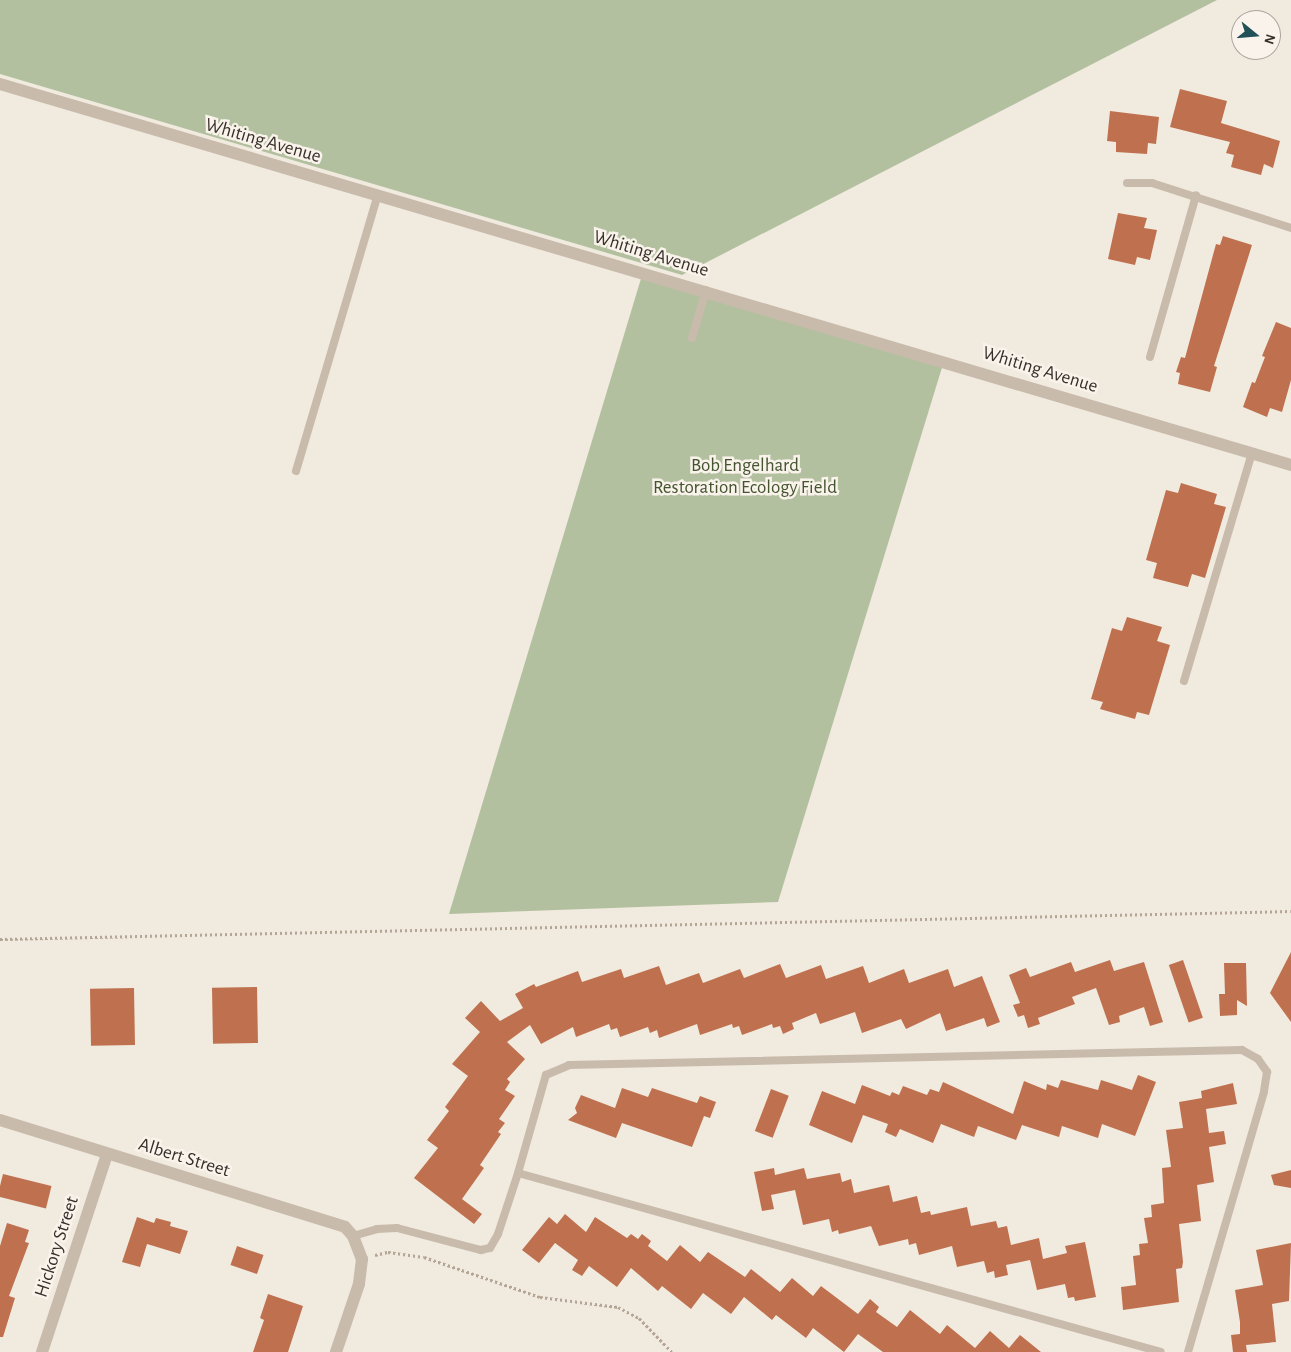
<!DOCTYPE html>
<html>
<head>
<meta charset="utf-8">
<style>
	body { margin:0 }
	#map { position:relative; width:1291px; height:1352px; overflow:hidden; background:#f1eadf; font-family:"Alegreya Sans",sans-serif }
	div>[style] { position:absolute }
	.green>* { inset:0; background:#b3c09f }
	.building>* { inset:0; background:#bf714f; transform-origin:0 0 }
	.path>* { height:3px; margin-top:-1.5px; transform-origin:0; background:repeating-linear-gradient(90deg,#b5a595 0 2.5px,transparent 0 5px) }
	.service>* { height:8px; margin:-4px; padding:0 4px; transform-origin:4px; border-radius:4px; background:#c9bbab }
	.minor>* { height:12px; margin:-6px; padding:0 6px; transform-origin:6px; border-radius:6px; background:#c9bbab }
	.tertiary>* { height:12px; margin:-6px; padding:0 6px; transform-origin:6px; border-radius:6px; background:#c9bbab }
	span { translate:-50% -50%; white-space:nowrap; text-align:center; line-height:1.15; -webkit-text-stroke:5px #f9f3eb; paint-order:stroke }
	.street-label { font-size:19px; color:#372f2a }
	.park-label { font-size:19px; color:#44542f }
	.north { position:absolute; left:1231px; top:10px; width:50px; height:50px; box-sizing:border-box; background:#f9f3eb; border:1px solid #aba59e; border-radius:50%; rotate:107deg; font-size:14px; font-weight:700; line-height:20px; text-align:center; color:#372f2a }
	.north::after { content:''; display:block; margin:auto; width:18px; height:22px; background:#215057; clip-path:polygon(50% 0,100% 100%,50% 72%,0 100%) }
</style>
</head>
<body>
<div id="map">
	<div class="green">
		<i style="clip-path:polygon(0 0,1217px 0,682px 275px,0 74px)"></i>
		<i style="clip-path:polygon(643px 272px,944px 361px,778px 902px,449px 914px)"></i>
	</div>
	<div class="building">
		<i style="clip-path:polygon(1180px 89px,1227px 101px,1221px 123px,1280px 141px,1273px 168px,1264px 164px,1261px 175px,1231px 167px,1234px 155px,1226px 153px,1230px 142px,1170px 127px)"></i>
		<i style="clip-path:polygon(1110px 111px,1159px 117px,1156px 144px,1148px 143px,1147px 154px,1116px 152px,1116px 142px,1107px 141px)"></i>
		<i style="clip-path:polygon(1118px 213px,1147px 218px,1144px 228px,1157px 230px,1150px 260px,1137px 257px,1135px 265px,1108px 259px)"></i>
		<i style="clip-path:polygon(1223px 236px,1252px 245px,1214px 366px,1217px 367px,1210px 392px,1178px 384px,1180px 373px,1176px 372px,1181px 357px,1185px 358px,1216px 244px,1220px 245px)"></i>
		<i style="clip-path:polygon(1276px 322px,1291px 328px,1291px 380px,1282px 412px,1270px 408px,1267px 417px,1243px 407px,1252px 382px,1255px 383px,1265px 357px,1262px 356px)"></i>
		<i style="clip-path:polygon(1181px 483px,1217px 494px,1214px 504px,1226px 507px,1205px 578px,1192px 574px,1188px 587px,1153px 578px,1157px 563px,1146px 560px,1166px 490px,1178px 493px)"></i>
		<i style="clip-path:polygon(1127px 617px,1162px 627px,1157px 641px,1170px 645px,1149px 715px,1137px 712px,1135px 719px,1100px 709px,1103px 702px,1091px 699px,1112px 628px,1122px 631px)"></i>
		<i style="clip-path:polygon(1291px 952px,1291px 1022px,1270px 993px)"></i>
		<i style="clip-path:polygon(1110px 960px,1114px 971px,1144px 962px,1163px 1022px,1150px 1026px,1144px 1007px,1119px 1016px,1120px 1022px,1109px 1025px,1096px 988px,1072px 997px,1075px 1004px,1038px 1018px,1040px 1024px,1028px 1028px,1024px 1015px,1018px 1017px,1013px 1005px,1020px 1003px,1009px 975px,1026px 968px,1030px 977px,1071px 962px,1075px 972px)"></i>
		<i style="left:1183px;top:960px;width:61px;height:15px;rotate:71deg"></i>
		<i style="clip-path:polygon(1224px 963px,1246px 963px,1247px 1006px,1237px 1000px,1237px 1015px,1220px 1016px,1219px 994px,1225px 994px)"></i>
		<i style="clip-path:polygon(780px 964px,786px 978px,821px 965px,826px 979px,863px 966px,869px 983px,904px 969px,909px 983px,948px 969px,954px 987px,982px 976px,1000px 1022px,987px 1027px,984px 1018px,946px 1031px,940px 1013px,906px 1029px,901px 1019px,862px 1033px,855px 1012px,820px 1024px,816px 1013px,792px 1023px,794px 1029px,783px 1034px,780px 1026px,773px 1028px,772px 1024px,742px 1035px,739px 1026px,733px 1028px,732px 1024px,700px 1035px,697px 1024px,659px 1038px,657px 1030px,650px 1033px,648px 1027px,620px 1037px,617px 1028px,611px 1030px,609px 1024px,576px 1037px,573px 1027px,541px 1044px,530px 1025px,507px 1042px,525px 1059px,507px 1079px,510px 1082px,505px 1090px,515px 1096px,499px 1119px,505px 1123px,498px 1132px,501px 1134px,480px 1165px,484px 1168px,462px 1199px,482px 1214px,474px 1224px,414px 1178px,438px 1148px,427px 1140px,449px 1111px,445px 1107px,468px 1076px,452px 1064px,480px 1032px,465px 1018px,481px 1001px,500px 1021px,523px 1008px,515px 994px,534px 984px,536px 987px,578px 971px,582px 982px,621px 969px,624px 978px,659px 966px,666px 985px,699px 973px,703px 983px,740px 969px,744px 978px)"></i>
		<i style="left:257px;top:987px;width:56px;height:45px;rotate:89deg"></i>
		<i style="left:134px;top:988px;width:57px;height:44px;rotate:89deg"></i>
		<i style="clip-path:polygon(1138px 1075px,1156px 1082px,1135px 1136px,1102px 1124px,1098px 1138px,1062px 1126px,1059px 1137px,1022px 1125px,1016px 1140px,978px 1126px,974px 1137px,941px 1124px,933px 1143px,900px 1129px,896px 1137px,885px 1132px,888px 1124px,863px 1115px,852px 1143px,809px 1125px,822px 1091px,855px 1104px,862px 1085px,890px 1096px,892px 1092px,899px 1095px,903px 1086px,927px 1095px,930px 1089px,939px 1092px,943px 1082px,1013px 1114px,1024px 1081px,1046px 1090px,1047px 1084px,1058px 1088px,1061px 1080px,1098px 1090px,1101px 1080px,1132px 1090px)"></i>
		<i style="clip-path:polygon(1233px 1083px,1237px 1104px,1206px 1109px,1209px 1133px,1224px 1131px,1226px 1144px,1209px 1147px,1214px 1182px,1197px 1185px,1201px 1221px,1179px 1224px,1183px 1262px,1182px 1268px,1176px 1269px,1179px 1302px,1123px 1310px,1121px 1287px,1136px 1285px,1133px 1256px,1140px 1255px,1139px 1244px,1148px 1243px,1144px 1218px,1152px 1217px,1151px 1205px,1164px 1203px,1162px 1168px,1171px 1167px,1166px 1130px,1183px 1128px,1179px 1102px,1202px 1098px,1201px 1091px)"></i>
		<i style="clip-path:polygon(622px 1088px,648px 1097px,652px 1088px,697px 1103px,700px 1096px,716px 1102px,710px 1118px,704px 1116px,692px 1147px,622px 1123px,616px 1138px,568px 1120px,577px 1113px,575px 1108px,581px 1095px,615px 1108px)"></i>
		<i style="left:771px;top:1089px;width:19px;height:45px;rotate:21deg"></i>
		<i style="clip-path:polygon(774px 1168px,775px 1175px,804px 1168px,807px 1179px,840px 1173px,842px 1182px,851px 1179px,854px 1193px,889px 1185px,893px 1202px,917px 1196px,921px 1213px,930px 1211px,931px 1215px,967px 1207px,971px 1226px,996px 1221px,998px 1228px,1007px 1226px,1011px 1245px,1039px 1238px,1043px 1259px,1067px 1253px,1065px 1246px,1085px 1242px,1096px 1297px,1075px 1301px,1074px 1297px,1068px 1298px,1065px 1284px,1037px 1290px,1030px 1260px,1006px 1265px,1008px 1275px,995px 1278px,994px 1271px,987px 1273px,984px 1261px,957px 1267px,952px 1246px,919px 1255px,916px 1243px,909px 1245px,908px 1239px,879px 1246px,871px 1226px,839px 1234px,838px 1230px,832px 1232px,829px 1219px,803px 1225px,795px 1190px,771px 1195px,774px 1209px,762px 1211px,754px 1172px)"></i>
		<i style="clip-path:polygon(1291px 1170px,1291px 1188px,1274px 1185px,1271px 1175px)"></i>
		<i style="left:3px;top:1174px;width:50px;height:23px;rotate:14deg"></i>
		<i style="clip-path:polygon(565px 1214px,586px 1232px,595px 1217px,627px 1238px,631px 1234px,638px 1239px,642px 1234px,651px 1241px,648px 1246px,667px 1261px,680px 1245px,700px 1262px,708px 1252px,745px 1277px,751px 1269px,780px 1292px,792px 1278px,813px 1296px,821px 1286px,858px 1314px,870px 1299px,879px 1307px,876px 1312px,897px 1327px,910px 1310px,940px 1334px,947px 1325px,975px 1348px,990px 1331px,1009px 1348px,1020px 1335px,1041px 1352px,883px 1352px,858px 1334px,844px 1352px,813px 1328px,806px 1338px,776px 1315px,772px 1320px,744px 1297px,731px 1314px,703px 1293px,691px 1309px,662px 1286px,658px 1291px,631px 1268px,617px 1287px,589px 1266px,582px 1276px,572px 1270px,578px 1260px,555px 1243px,539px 1263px,522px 1250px,549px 1217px,557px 1224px)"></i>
		<i style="clip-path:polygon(137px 1217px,154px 1223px,156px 1218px,171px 1222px,170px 1226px,188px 1231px,180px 1254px,147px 1244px,140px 1267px,122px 1262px)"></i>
		<i style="clip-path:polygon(7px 1223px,29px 1230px,25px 1242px,29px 1243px,9px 1296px,15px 1298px,3px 1337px,0 1337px,0 1246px)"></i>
		<i style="clip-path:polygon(1291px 1243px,1289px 1301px,1272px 1304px,1276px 1342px,1246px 1345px,1247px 1352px,1233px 1352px,1231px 1335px,1240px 1334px,1240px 1322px,1235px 1290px,1263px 1285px,1256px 1250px)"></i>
		<i style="left:237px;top:1246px;width:28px;height:20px;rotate:19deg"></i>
		<i style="clip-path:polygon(268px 1294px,303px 1306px,288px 1352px,253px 1352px,264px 1320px,260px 1318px)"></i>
	</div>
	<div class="path">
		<i style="left:0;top:939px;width:1291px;rotate:-1.24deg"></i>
		<i style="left:375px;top:1255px;width:13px;rotate:-13deg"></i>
		<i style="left:388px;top:1252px;width:36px;rotate:8deg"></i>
		<i style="left:424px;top:1257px;width:123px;rotate:19deg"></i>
		<i style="left:540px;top:1297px;width:79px;rotate:7.3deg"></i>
		<i style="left:618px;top:1307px;width:24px;rotate:28deg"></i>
		<i style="left:639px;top:1318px;width:47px;rotate:45.9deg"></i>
	</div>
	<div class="service">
		<i style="left:1127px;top:183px;width:25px"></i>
		<i style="left:1152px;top:183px;width:146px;rotate:17.9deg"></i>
		<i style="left:692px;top:338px;width:50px;rotate:-73.7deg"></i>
		<i style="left:1150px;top:357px;width:168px;rotate:-74.1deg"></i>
		<i style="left:296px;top:471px;width:289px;rotate:-73.5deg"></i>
		<i style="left:1184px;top:681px;width:238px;rotate:-73.4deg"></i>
		<i style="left:518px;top:1173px;width:667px;rotate:15.56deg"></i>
		<i style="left:353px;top:1236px;width:25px;rotate:-16deg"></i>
		<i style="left:377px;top:1229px;width:20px;rotate:-3deg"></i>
		<i style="left:397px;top:1228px;width:87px;rotate:14.7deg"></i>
		<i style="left:481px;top:1250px;width:9px;rotate:-13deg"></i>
		<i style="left:490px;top:1248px;width:16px;rotate:-60deg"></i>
		<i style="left:498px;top:1234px;width:64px;rotate:-71.8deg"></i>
		<i style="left:518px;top:1173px;width:102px;rotate:-74.1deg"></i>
		<i style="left:546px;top:1075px;width:25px;rotate:-23deg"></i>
		<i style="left:569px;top:1065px;width:673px;rotate:-1.28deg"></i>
		<i style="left:1242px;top:1050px;width:18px;rotate:29deg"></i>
		<i style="left:1258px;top:1059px;width:16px;rotate:55deg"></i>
		<i style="left:1267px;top:1072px;width:20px;rotate:99deg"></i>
		<i style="left:1264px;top:1092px;width:271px;rotate:106.3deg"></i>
	</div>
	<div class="minor">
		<i style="left:0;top:1120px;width:361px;rotate:17.2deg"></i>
		<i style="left:345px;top:1227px;width:12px;rotate:48deg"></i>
		<i style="left:353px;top:1236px;width:25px;rotate:69deg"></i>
		<i style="left:362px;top:1259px;width:25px;rotate:97deg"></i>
		<i style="left:359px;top:1284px;width:72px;rotate:108.7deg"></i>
		<i style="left:42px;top:1352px;width:208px;rotate:-71.8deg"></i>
	</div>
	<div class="tertiary">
		<i style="left:0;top:84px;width:1346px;rotate:16.44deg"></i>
	</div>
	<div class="street-label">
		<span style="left:263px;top:141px;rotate:16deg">Whiting Avenue</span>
		<span style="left:651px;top:254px;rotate:17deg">Whiting Avenue</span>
		<span style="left:1040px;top:370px;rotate:17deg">Whiting Avenue</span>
		<span style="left:184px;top:1158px;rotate:17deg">Albert Street</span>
		<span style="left:57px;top:1247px;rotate:-72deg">Hickory Street</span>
	</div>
	<div class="park-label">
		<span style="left:745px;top:477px">Bob Engelhard<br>Restoration Ecology Field</span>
	</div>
	<div class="north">N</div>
</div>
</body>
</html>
